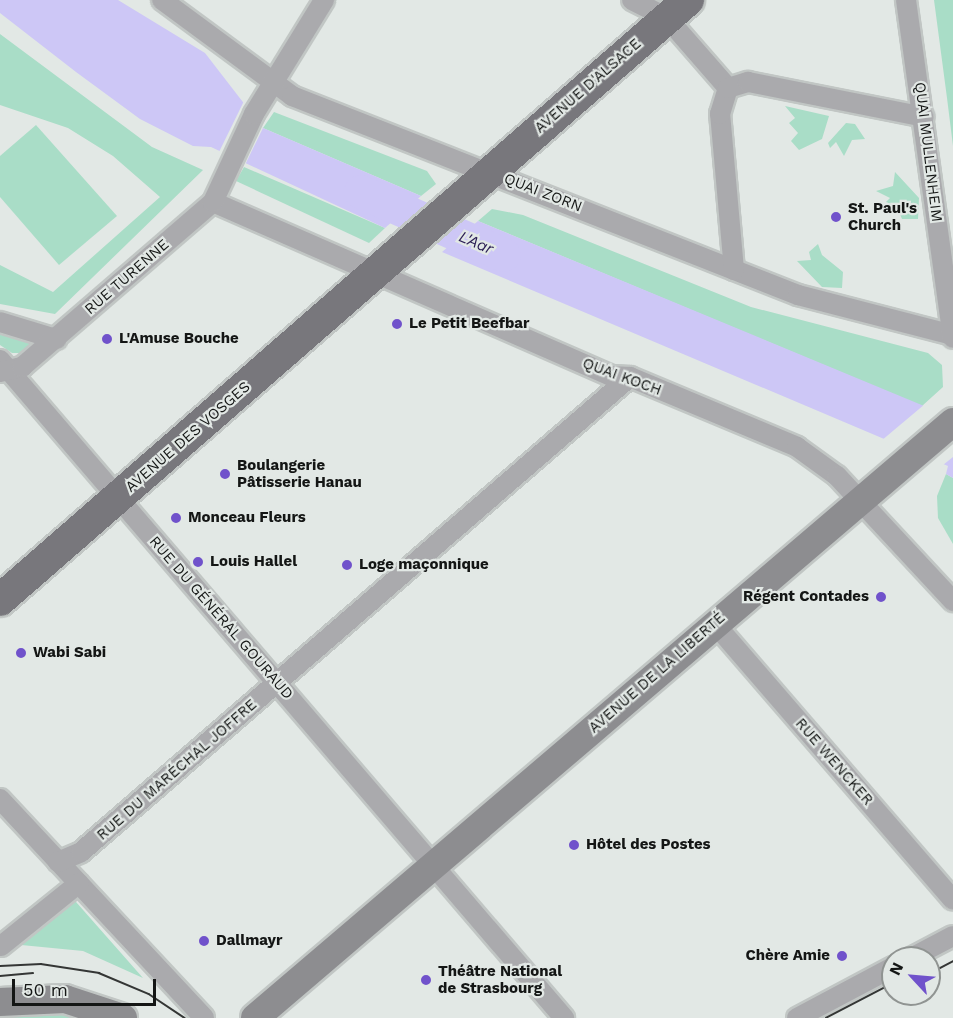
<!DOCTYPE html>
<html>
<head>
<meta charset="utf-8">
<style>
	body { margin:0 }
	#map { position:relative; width:953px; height:1018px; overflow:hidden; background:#e2e8e5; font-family:"Work Sans",sans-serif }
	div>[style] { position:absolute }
	.green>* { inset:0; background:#a9ddc7 }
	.water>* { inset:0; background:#cdc7f6 }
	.pier>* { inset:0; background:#e2e8e5 }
	.river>* { height:34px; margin:-17px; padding:0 17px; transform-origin:17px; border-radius:17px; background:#cdc7f6 }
	.roads { filter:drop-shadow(2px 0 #c1c6c4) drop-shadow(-2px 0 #c1c6c4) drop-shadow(0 2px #c1c6c4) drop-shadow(0 -2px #c1c6c4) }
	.street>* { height:20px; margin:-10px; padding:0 10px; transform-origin:10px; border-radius:10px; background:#aaaaad }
	.secondary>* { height:28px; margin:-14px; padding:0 14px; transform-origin:14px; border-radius:14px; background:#8d8d90 }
	.primary>* { height:32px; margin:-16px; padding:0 16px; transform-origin:16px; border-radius:16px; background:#78777c }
	.tram>* { height:1.5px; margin:-0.75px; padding:0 0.75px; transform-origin:0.75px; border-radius:0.75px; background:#343635 }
	.dots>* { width:16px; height:16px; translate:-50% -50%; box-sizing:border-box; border:3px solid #e2e8e5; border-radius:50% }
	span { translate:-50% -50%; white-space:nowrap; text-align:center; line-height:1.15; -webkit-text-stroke:4.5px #e2e8e5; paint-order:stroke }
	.street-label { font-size:15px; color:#141615 }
	.poi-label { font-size:15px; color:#141615; font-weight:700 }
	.left { translate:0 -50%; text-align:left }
	.right { translate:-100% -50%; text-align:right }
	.water-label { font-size:16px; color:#2a1d53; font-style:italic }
	.north { position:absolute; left:881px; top:946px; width:60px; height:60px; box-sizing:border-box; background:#e2e8e5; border:2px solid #909492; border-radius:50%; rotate:296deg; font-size:16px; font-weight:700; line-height:24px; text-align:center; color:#141615 }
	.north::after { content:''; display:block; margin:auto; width:21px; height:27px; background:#7052cb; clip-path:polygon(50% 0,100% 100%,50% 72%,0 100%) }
	.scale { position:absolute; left:12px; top:979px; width:144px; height:27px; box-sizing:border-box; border:3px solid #141615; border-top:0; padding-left:8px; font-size:18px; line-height:21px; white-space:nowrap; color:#141615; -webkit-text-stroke:4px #e2e8e5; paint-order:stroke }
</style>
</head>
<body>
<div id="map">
	<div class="green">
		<i style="clip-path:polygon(934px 0,953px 0,953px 146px,947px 98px)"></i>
		<i style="clip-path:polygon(0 34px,152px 147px,203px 170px,55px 314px,0 304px,0 265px,53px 292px,160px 197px,113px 156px,68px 128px,0 105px)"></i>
		<i style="clip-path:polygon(785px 106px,829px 116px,822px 139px,799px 150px,791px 141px,798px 133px,789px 123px,795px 118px)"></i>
		<i style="clip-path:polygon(274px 112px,427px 171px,436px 184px,421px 196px,263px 128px)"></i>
		<i style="clip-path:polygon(846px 123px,855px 124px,865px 139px,852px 140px,844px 156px,836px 142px,830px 148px,828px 143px)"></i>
		<i style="clip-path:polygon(36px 125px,117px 216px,59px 265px,0 197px,0 156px)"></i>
		<i style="clip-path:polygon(244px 167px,385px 228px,369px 243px,236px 181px)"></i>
		<i style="clip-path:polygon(895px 172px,919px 198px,918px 219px,902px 219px,897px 207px,886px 202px,890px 198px,876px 191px,893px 186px)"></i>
		<i style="clip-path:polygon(492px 209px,523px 215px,751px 307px,928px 353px,942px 365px,943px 387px,922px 406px,478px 221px)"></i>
		<i style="clip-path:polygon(818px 244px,822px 255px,843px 272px,842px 288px,822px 287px,797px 261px,811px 260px,809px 252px)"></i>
		<i style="clip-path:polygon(0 329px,37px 342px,24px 353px,12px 353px,0 345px)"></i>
		<i style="clip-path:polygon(946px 474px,953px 478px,953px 544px,938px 518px,937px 496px)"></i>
		<i style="clip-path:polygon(69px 894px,143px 978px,83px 951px,11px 944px)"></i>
		<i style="clip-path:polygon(54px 1010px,91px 1018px,0 1018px,0 1012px)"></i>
	</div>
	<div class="water">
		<i style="clip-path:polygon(0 0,118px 0,205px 53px,263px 128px,421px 196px,385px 228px,211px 147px,193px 146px,140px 119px,76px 72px,0 13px)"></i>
		<i style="clip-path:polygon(478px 221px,953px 418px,953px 478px,946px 474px,948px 466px,442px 252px)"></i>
	</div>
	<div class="pier">
		<i style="clip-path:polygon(244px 101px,263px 128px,244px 167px,219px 152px)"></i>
		<i style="clip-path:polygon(925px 404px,953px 415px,953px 457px,943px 465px,881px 441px)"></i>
	</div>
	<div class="river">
		<i style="left:361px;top:192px;width:156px;rotate:23.8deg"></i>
	</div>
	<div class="roads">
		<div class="street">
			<i style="left:162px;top:0;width:162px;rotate:36.4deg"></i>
			<i style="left:292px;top:96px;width:544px;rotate:21.47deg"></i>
			<i style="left:798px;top:295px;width:156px;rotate:14.5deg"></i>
			<i style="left:632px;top:0;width:39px;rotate:27deg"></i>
			<i style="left:667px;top:18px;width:93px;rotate:48.9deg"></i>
			<i style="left:906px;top:0;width:341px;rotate:82.1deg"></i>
			<i style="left:213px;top:202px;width:434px;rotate:23.6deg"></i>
			<i style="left:611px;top:376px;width:19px;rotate:3deg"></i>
			<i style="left:630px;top:377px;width:181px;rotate:22.7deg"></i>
			<i style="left:797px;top:447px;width:49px;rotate:35.9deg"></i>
			<i style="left:837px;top:476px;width:171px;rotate:47.1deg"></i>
			<i style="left:734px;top:270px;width:157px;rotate:-95.1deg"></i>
			<i style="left:720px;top:114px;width:27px;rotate:-73deg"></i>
			<i style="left:728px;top:88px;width:21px;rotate:-17deg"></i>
			<i style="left:748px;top:82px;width:179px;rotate:11.2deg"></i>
			<i style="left:0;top:322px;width:59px;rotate:16.9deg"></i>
			<i style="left:0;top:360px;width:867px;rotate:49.4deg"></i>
			<i style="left:0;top:372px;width:23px;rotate:-13deg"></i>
			<i style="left:22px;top:367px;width:252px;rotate:-40.8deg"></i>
			<i style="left:213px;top:202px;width:97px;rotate:-65deg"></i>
			<i style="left:254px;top:114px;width:134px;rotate:-58.4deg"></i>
			<i style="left:715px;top:624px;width:364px;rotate:49.2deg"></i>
			<i style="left:0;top:799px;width:299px;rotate:47deg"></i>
			<i style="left:58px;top:862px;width:25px;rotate:-23deg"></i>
			<i style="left:81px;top:852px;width:726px;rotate:-40.87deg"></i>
			<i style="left:1px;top:946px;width:100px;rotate:-38.9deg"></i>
			<i style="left:911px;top:958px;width:47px;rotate:-27.6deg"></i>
			<i style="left:797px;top:1018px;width:109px;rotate:-28deg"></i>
		</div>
		<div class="secondary">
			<i style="left:0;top:1002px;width:65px;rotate:-2.6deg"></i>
			<i style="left:65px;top:999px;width:61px;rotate:18.1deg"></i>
			<i style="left:255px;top:1018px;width:918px;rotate:-40.49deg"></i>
		</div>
		<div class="primary">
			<i style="left:0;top:600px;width:913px;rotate:-41.09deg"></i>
		</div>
	</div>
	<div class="tram">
		<i style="left:0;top:966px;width:41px;rotate:-2.8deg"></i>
		<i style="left:41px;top:964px;width:59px;rotate:8.8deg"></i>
		<i style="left:99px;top:973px;width:54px;rotate:22.8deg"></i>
		<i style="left:149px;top:994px;width:43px;rotate:33.7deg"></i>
		<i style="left:929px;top:974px;width:27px;rotate:-28deg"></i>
		<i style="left:0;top:976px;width:33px;rotate:-5deg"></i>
		<i style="left:826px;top:1018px;width:76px;rotate:-27.6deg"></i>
	</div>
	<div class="dots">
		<i style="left:836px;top:217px;background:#7052cb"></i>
		<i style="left:397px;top:324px;background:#7052cb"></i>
		<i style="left:107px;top:339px;background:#7052cb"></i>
		<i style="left:225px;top:474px;background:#7052cb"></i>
		<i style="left:176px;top:518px;background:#7052cb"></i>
		<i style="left:198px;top:562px;background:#7052cb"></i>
		<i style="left:347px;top:565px;background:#7052cb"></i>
		<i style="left:881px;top:597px;background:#7052cb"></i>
		<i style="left:21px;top:653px;background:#7052cb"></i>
		<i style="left:574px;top:845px;background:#7052cb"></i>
		<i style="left:204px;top:941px;background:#7052cb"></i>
		<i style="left:842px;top:956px;background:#7052cb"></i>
		<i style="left:426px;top:980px;background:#7052cb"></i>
	</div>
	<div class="street-label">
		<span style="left:588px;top:86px;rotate:-41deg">AVENUE D'ALSACE</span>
		<span style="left:928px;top:152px;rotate:83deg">QUAI MULLENHEIM</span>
		<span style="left:543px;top:193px;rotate:21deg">QUAI ZORN</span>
		<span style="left:127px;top:277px;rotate:-41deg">RUE TURENNE</span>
		<span style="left:622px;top:377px;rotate:20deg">QUAI KOCH</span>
		<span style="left:188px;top:437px;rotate:-41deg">AVENUE DES VOSGES</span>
		<span style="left:221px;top:618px;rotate:49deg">RUE DU GÉNÉRAL GOURAUD</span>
		<span style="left:657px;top:673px;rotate:-41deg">AVENUE DE LA LIBERTÉ</span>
		<span style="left:834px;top:762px;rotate:49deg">RUE WENCKER</span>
		<span style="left:177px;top:770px;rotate:-41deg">RUE DU MARÉCHAL JOFFRE</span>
	</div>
	<div class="poi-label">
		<span class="left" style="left:848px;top:217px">St. Paul's<br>Church</span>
		<span class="left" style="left:409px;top:324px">Le Petit Beefbar</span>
		<span class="left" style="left:119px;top:339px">L'Amuse Bouche</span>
		<span class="left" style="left:237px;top:474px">Boulangerie<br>Pâtisserie Hanau</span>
		<span class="left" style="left:188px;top:518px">Monceau Fleurs</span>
		<span class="left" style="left:210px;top:562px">Louis Hallel</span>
		<span class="left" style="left:359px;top:565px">Loge maçonnique</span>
		<span class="right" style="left:869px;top:597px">Régent Contades</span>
		<span class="left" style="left:33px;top:653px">Wabi Sabi</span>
		<span class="left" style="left:586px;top:845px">Hôtel des Postes</span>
		<span class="left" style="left:216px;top:941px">Dallmayr</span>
		<span class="right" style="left:830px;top:956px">Chère Amie</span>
		<span class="left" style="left:438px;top:980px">Théâtre National<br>de Strasbourg</span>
	</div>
	<div class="water-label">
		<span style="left:476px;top:243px;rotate:23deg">L'Aar</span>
	</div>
	<div class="north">N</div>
	<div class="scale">50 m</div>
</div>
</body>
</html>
